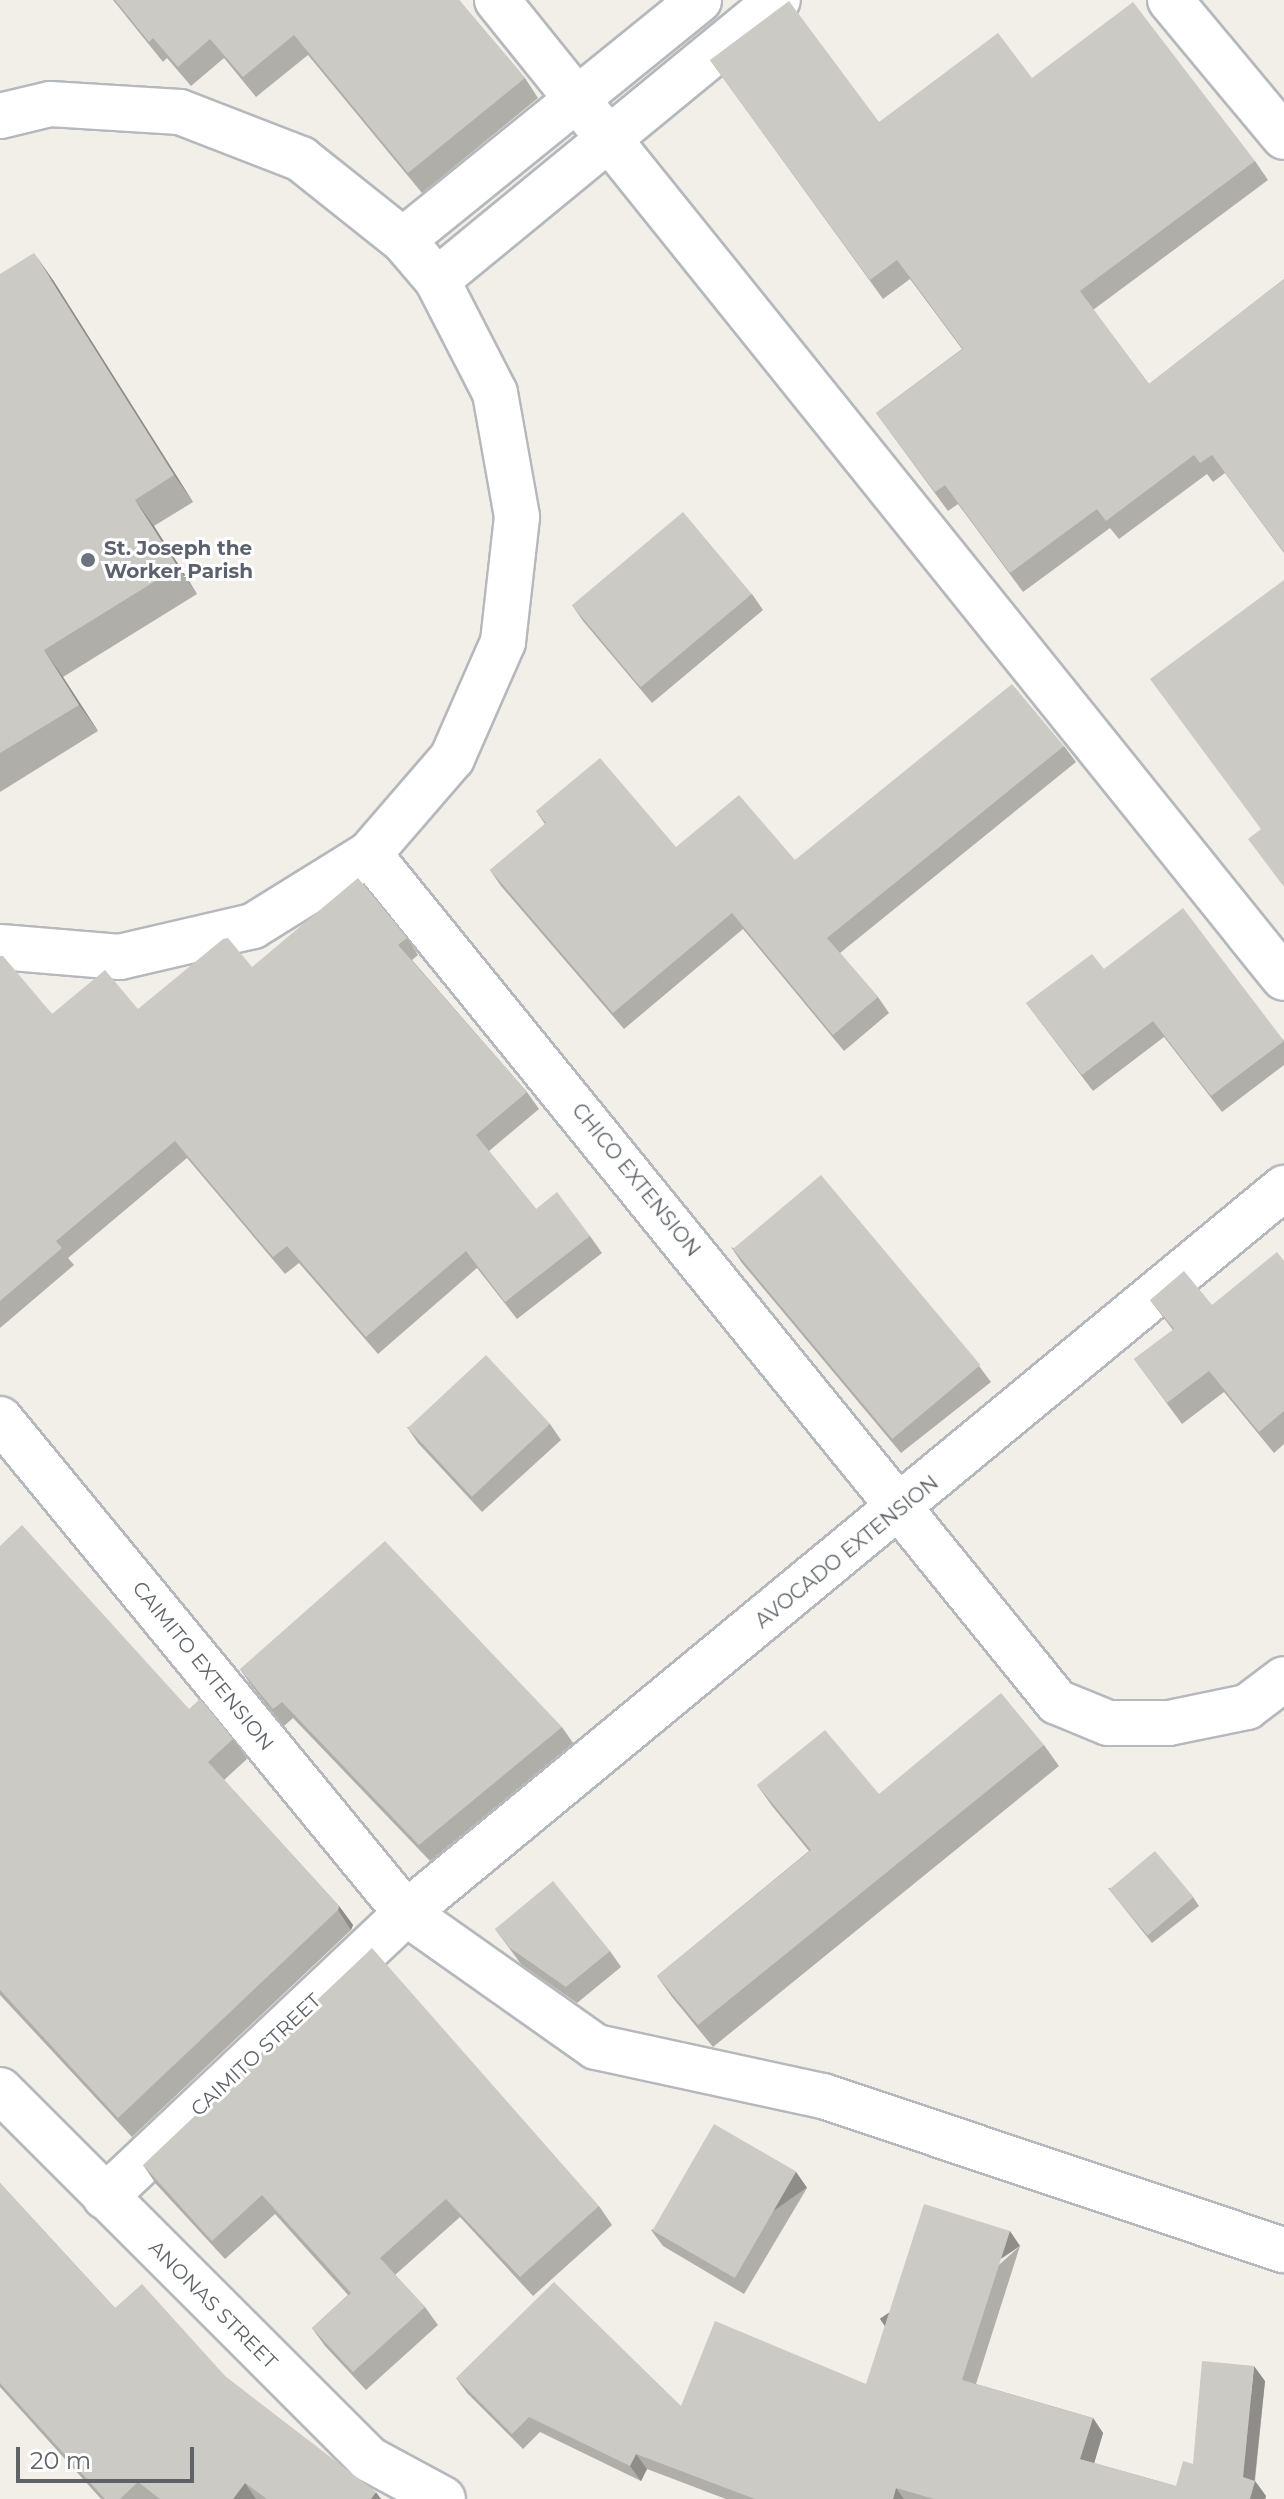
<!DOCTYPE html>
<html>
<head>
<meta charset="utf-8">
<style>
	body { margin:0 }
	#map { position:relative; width:1284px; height:2499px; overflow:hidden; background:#f1efe8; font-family:Montserrat,sans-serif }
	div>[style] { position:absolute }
	.roads { filter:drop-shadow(2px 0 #b5b8bc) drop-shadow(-2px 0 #b5b8bc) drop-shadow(0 2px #b5b8bc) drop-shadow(0 -2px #b5b8bc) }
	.minor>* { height:44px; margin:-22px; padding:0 22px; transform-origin:22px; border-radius:22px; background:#fff }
	.wall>* { inset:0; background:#afaea9 }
	.shaded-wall>* { inset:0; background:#8f8d8a; transform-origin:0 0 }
	.building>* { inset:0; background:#cccac5; transform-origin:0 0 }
	.dots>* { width:22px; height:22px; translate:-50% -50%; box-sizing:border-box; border:4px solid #fff; border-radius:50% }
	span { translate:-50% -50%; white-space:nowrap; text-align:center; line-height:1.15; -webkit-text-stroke:6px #fff; paint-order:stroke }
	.worship-label { font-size:20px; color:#5b616d; font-weight:700 }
	.left { translate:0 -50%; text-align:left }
	.street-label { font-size:20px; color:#5f6368 }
	.scale { position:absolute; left:16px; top:2447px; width:178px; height:36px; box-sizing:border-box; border:4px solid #5f6368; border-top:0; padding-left:10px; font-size:24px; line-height:28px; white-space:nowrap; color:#5f6368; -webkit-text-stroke:6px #fff; paint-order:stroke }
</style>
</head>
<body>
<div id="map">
	<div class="roads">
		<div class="minor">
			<i style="left:497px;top:0;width:1255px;rotate:51.18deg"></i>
			<i style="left:1170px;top:0;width:178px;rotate:50.2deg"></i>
			<i style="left:0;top:116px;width:51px;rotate:-13.5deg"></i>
			<i style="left:50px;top:104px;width:130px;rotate:3.5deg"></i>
			<i style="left:180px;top:112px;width:130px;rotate:21.2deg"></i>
			<i style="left:301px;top:159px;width:130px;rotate:38.5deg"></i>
			<i style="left:403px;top:240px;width:52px;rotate:49.6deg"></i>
			<i style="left:437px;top:280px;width:127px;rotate:62.8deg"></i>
			<i style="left:495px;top:393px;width:126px;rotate:79.9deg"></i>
			<i style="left:517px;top:517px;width:126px;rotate:96.4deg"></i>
			<i style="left:503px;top:642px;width:127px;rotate:113.7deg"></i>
			<i style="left:452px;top:758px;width:127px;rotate:130.8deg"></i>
			<i style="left:369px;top:854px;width:137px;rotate:148.2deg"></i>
			<i style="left:253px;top:926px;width:137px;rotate:166.9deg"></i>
			<i style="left:120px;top:957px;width:120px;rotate:-175.2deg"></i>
			<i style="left:403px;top:240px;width:381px;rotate:-39deg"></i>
			<i style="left:437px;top:280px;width:441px;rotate:-39.4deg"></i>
			<i style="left:369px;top:854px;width:1092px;rotate:50.95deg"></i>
			<i style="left:1057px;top:1702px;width:55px;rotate:22.4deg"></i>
			<i style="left:1108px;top:1723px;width:61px"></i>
			<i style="left:1169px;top:1723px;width:80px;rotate:-11.6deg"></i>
			<i style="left:1247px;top:1707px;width:46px;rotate:-37.1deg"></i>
			<i style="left:0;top:1419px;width:639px;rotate:50.58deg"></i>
			<i style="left:406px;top:1913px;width:232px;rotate:35.2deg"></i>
			<i style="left:596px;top:2047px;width:232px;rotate:12.2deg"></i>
			<i style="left:823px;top:2096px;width:486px;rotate:18.5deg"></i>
			<i style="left:0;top:2090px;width:522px;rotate:45deg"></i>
			<i style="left:369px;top:2459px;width:84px;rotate:28.4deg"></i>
			<i style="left:105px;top:2197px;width:414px;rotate:-43.3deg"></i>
			<i style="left:406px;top:1913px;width:1139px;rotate:-39.55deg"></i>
		</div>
	</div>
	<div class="wall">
		<i style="clip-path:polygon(113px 0,459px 0,525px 78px,538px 98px,422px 193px,308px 55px,256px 97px,224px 58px,191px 86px,167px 58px,163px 62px)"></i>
		<i style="clip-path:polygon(710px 60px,879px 122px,1032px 78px,1255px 161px,1268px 180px,1093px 310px,1149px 384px,1284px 279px,1284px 553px,1225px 473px,1213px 482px,1207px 474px,1119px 539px,1110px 528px,1023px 592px,958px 504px,948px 511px,876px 413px,962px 349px,910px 279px,883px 299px)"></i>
		<i style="clip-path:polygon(0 274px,53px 280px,193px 502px,154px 526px,197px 594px,63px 677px,98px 731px,0 792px)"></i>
		<i style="clip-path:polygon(752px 594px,763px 610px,652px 703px,583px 621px,572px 605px)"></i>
		<i style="clip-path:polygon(1064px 746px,1076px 762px,840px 953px,878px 997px,889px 1013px,844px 1051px,743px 929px,624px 1029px,501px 886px,490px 870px,545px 824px,536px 811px,676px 847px,795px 860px)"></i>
		<i style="clip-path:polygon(407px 938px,418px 955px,412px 960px,527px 1092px,539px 1109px,489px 1151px,536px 1209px,590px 1236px,602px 1253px,517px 1319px,477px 1268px,378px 1354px,299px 1263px,285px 1274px,187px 1158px,68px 1258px,74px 1265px,0 1328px,0 956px,52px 1014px,138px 1009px,252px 967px)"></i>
		<i style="clip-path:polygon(1104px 969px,1284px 1040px,1284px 1065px,1222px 1112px,1164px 1037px,1093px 1091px,1026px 1003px)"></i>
		<i style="clip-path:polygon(731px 1247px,979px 1366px,991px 1382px,901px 1453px,742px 1263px)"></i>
		<i style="clip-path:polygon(1284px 1261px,1284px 1444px,1274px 1453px,1224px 1392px,1182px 1424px,1134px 1359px,1173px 1330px,1150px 1300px,1212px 1305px)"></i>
		<i style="clip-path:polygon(550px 1424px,561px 1440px,482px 1512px,418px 1443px,407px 1427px)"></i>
		<i style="clip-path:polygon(0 1546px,189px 1709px,233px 1739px,247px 1759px,224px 1780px,339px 1906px,353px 1925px,351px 1930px,132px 2137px,0 1995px)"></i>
		<i style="clip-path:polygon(240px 1669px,562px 1727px,573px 1743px,430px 1861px,293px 1718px,284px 1726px,251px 1685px)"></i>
		<i style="clip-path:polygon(1044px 1745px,1059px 1766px,713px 2047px,672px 1997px,657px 1976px,809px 1851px,772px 1806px,757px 1785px,879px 1794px)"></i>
		<i style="clip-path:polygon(1108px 1888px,1193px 1897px,1199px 1906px,1152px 1943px)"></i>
		<i style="clip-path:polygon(495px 1929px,610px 1951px,621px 1967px,577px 2003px,521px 1964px)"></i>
		<i style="clip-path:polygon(143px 2165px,599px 2206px,612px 2225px,533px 2296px,460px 2217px,395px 2275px,425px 2307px,438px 2325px,366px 2390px,325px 2346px,312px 2328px,348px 2295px,275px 2214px,225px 2259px,156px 2184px)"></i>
		<i style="clip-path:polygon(796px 2172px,807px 2188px,744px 2294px,663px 2246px,651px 2230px)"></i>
		<i style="clip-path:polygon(0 2183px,115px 2308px,226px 2377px,381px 2499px,101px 2499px,0 2387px)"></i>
		<i style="clip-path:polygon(1020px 2246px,976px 2384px,1093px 2418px,1103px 2433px,1094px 2463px,1176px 2486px,1193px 2464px,1265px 2381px,1255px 2481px,1266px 2496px,1265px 2499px,726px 2499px,647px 2469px,641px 2481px,540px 2432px,523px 2449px,467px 2393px,456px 2378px,681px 2406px,866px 2384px)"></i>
	</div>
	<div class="shaded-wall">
		<i style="clip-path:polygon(34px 253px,53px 280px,193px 502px,174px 475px)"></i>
		<i style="clip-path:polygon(135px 500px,154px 526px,197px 594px,178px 567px)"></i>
		<i style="clip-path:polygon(44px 650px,63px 677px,98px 731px,79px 705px)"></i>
		<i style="clip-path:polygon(339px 1906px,353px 1925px,351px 1930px,338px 1910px)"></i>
		<i style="left:796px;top:2172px;width:19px;height:123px;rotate:55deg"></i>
		<i style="left:1010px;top:2231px;width:18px;height:157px;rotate:56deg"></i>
		<i style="clip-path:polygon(1254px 2366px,1265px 2381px,1254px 2485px,1255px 2481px,1266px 2496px,1265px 2499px,1250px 2499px,1243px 2477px)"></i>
		<i style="clip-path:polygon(1093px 2418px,1103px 2433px,1091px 2474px,1080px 2459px)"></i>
		<i style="clip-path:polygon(636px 2454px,647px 2469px,641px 2481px,630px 2466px)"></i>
		<i style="clip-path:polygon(245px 2483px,256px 2499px,233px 2499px)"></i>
		<i style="clip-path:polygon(896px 2488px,904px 2499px,893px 2499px)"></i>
		<i style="clip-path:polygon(376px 2492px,381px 2499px,371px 2499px)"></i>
	</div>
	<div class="building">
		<i style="clip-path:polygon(115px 0,459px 0,525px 78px,408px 173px,294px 35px,243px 77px,210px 39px,178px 67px,153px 38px,149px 42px)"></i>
		<i style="clip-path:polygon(789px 1px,879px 122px,998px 33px,1032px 78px,1133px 2px,1255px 161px,1080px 291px,1149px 384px,1284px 279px,1284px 552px,1212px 455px,1200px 463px,1194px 455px,1106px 521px,1097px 509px,1010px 573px,945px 485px,935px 492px,876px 413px,963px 349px,897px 260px,870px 280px,710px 60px)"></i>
		<i style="clip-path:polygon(34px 253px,174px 475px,135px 500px,178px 567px,44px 650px,79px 705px,0 753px,0 274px)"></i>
		<i style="left:683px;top:512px;width:107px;height:145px;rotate:50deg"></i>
		<i style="clip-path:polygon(1284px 580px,1284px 887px,1248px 839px,1261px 829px,1150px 679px)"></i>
		<i style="clip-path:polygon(1012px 684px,1064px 746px,827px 938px,878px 997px,833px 1035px,732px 913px,613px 1013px,490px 870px,546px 823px,536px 811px,600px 758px,676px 847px,739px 795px,795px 860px)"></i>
		<i style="clip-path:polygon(358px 878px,407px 938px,398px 945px,527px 1092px,476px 1135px,536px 1209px,557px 1192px,590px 1236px,505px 1302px,466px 1251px,366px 1337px,287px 1246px,273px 1257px,175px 1141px,56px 1241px,62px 1248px,0 1301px,0 956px,3px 956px,52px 1014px,105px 970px,138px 1009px,223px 939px,228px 938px,252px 967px)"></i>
		<i style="clip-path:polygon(1183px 908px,1284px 1041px,1211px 1096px,1153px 1021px,1082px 1075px,1026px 1003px,1092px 954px,1104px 969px)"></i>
		<i style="left:821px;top:1175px;width:248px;height:115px;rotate:50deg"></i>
		<i style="clip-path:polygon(1277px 1252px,1284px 1261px,1284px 1411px,1259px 1432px,1209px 1371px,1167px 1403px,1134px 1359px,1174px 1329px,1150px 1300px,1184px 1271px,1212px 1305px)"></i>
		<i style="left:486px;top:1355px;width:94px;height:107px;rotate:47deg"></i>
		<i style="clip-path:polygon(22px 1525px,189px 1709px,200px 1699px,233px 1739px,208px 1762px,339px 1906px,338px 1910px,118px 2118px,0 1990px,0 1546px)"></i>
		<i style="clip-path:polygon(385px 1541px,562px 1727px,419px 1845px,282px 1702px,273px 1709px,240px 1669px)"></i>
		<i style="clip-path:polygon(1001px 1693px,1044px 1745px,698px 2025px,657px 1976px,811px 1850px,757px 1785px,825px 1730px,879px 1794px)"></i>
		<i style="left:1155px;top:1851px;width:60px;height:60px;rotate:50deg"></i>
		<i style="clip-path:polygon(553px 1881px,610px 1951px,566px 1987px,510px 1948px,495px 1929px)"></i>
		<i style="clip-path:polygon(372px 1948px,599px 2206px,520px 2277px,446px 2199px,380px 2258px,425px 2307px,353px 2372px,312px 2328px,351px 2293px,262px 2195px,212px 2241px,143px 2165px)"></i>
		<i style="left:714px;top:2124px;width:95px;height:123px;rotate:30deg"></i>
		<i style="clip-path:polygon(0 2183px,115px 2308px,142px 2284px,226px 2377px,376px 2492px,371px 2499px,267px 2499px,245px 2483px,233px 2499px,160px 2499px,138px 2482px,120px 2499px,105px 2499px,0 2383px)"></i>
		<i style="clip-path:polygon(924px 2204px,1010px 2231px,962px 2380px,1093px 2418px,1080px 2459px,1176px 2486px,1183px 2461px,1193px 2464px,1202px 2361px,1254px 2366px,1243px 2477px,1255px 2481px,1250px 2499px,934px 2499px,896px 2488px,893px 2499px,755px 2499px,636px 2454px,630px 2466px,529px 2417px,512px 2434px,456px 2378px,554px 2282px,681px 2406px,715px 2321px,866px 2384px)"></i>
	</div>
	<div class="dots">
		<i style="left:88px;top:560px;background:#6b7280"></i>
	</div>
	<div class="worship-label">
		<span class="left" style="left:104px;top:560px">St. Joseph the<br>Worker Parish</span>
	</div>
	<div class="street-label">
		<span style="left:636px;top:1180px;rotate:51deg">CHICO EXTENSION</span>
		<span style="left:847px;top:1552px;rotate:-39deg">AVOCADO EXTENSION</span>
		<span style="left:203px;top:1666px;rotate:51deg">CAIMITO EXTENSION</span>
		<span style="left:256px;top:2055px;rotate:-43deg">CAIMITO STREET</span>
		<span style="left:213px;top:2305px;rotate:45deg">ANONAS STREET</span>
	</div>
	<div class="scale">20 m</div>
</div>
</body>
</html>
